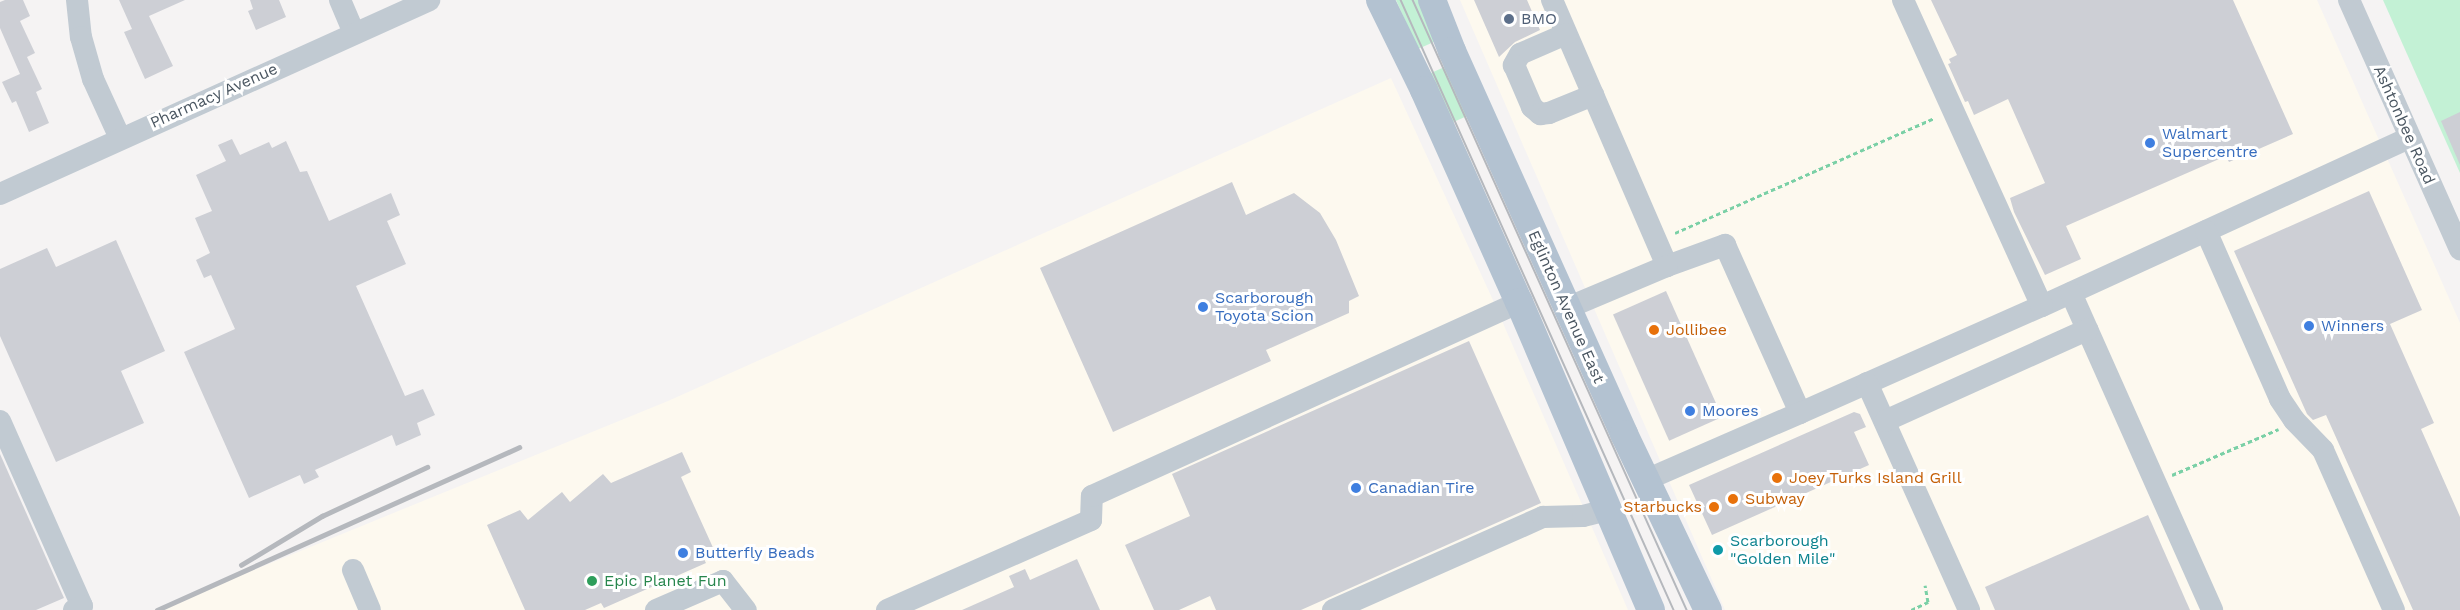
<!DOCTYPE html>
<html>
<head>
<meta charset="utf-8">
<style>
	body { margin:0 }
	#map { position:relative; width:2460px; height:610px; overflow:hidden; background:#f5f3f3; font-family:"Work Sans",sans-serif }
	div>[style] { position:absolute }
	.commercial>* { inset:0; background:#fdf9ef }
	.green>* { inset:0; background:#c3f1d5; transform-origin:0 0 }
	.building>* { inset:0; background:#cdcfd5; transform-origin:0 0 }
	.path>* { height:3px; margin-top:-1.5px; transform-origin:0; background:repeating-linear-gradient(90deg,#7ad0a6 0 4.5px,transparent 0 7.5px) }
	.minor>* { height:22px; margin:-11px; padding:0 11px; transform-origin:11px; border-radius:11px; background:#c1cad2 }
	.major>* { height:28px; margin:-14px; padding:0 14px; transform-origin:14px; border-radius:14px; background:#b3c2d1 }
	.tram>* { height:1.5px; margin:-0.75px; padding:0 0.75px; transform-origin:0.75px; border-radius:0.75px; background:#b5b8bd }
	.rail>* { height:4.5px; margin:-2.25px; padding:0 2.25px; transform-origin:2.25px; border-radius:2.25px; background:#b5b8bd }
	.dots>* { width:16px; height:16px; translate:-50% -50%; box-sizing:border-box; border:3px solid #fff; border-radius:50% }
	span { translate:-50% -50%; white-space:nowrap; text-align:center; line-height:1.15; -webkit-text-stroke:6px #fff; paint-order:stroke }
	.service-label { font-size:16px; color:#4e5e75 }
	.left { translate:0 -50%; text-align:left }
	.street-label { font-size:16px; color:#4a5661 }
	.shop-label { font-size:16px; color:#366cbe }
	.food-label { font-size:16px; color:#c56008 }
	.right { translate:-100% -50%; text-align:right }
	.culture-label { font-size:16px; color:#0d838f }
	.leisure-label { font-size:16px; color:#27864d }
</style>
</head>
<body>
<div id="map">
	<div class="commercial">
		<i style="clip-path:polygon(1460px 0,2317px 0,2460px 323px,2460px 610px,1725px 610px)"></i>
		<i style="clip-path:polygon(1391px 78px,1492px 298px,1628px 610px,164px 610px,163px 607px,668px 401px)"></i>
	</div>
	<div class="green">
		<i style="clip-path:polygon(1396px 0,1422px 0,1436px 41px,1418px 49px)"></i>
		<i style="clip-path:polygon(2383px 0,2460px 0,2460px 173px)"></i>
		<i style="left:1449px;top:65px;width:54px;height:24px;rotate:66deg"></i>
	</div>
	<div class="building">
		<i style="clip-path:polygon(5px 0,23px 0,30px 16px,20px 21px,35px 53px,27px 57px,42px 89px,36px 92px,49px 123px,29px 132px,16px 101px,12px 103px,2px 82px,20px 74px,0 28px,0 2px)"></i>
		<i style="clip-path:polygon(119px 0,185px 0,149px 16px,173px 66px,145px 79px,124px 32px,132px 29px)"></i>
		<i style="clip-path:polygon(250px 0,279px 0,286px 17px,256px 30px,248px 11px,253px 9px)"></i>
		<i style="clip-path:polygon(1474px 0,1527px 0,1540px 30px,1515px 42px,1499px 57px)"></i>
		<i style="clip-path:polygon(1931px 0,2233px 0,2293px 134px,2229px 162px,2226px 156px,2066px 226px,2081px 259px,2045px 275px,2014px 212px,2010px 198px,2045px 183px,2008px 99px,1974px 115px,1968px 101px,1965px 102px,1948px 64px,1951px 63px,1949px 59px,1957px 55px)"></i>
		<i style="clip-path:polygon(2460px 112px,2460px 165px,2441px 121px)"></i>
		<i style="clip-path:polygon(232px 139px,240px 155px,269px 142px,272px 148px,286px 141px,300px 172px,307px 171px,329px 221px,391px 193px,400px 215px,387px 221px,406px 264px,356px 286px,405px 396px,423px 389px,435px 415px,417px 423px,421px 435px,396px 446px,392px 435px,315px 470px,319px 477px,304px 484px,300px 475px,249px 498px,184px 352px,235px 329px,211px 275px,204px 278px,196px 260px,210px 253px,195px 218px,212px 211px,196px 175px,226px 161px,218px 145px)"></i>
		<i style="clip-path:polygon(1232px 182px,1246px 215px,1294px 193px,1320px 213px,1336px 240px,1359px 296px,1349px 301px,1349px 313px,1266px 350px,1271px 361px,1113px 432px,1040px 268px)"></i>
		<i style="clip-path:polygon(2369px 191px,2422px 310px,2390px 324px,2434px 423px,2421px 429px,2460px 517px,2460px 610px,2413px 610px,2326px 415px,2313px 420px,2307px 414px,2234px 251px)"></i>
		<i style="clip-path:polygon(116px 240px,165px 351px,121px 371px,144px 423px,56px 462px,0 336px,0 269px,47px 248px,56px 267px)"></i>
		<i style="left:1666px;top:291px;width:138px;height:58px;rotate:66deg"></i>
		<i style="clip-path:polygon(1469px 341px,1541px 503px,1301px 610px,1216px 610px,1210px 596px,1179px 610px,1154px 610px,1125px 545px,1190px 516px,1172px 474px)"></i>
		<i style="clip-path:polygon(1854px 412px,1860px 414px,1866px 427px,1854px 432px,1869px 465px,1712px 535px,1689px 485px)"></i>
		<i style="clip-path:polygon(682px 452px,691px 472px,681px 477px,715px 552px,703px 557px,706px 563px,604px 608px,601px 603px,585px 610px,525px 610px,487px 525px,520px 510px,528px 520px,562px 492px,570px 502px,603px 474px,611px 483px)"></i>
		<i style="clip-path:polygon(0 454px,64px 598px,36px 610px,0 610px)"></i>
		<i style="clip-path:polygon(2148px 515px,2190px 610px,1995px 610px,1985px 587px)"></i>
		<i style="clip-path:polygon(1077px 559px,1100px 610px,962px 610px,1014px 587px,1009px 576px,1025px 569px,1030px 580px)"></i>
	</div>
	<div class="path">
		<i style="left:1675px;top:233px;width:284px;rotate:-23.9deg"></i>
		<i style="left:2172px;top:475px;width:116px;rotate:-23.3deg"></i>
		<i style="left:1911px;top:610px;width:19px;rotate:-25deg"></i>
		<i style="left:1928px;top:602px;width:17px;rotate:-100deg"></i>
	</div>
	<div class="minor">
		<i style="left:77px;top:0;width:37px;rotate:84deg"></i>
		<i style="left:81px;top:37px;width:44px;rotate:74.1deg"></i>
		<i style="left:93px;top:79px;width:65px;rotate:65.4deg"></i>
		<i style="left:340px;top:0;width:36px;rotate:67deg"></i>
		<i style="left:1552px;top:0;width:290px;rotate:66.6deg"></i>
		<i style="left:1667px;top:266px;width:62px;rotate:-19.9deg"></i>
		<i style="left:1725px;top:245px;width:184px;rotate:65.9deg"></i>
		<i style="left:1800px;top:413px;width:265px;rotate:-23.9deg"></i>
		<i style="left:2042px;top:306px;width:404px;rotate:-24.6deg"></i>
		<i style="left:1903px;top:0;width:336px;rotate:65.6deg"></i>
		<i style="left:2349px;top:0;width:273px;rotate:66deg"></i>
		<i style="left:1566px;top:34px;width:50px;rotate:156.5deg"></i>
		<i style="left:1520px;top:54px;width:13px;rotate:119deg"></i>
		<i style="left:1514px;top:65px;width:46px;rotate:66.8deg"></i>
		<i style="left:1532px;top:107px;width:11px;rotate:41deg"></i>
		<i style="left:1540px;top:114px;width:9px;rotate:-6deg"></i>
		<i style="left:1549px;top:113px;width:48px;rotate:-22.2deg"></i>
		<i style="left:0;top:194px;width:471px;rotate:-24.3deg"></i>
		<i style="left:2206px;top:231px;width:184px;rotate:66.2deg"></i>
		<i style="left:2280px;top:399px;width:25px;rotate:56deg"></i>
		<i style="left:2294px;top:420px;width:42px;rotate:46deg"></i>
		<i style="left:2323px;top:450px;width:175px;rotate:66.1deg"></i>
		<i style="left:2071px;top:293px;width:347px;rotate:66deg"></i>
		<i style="left:1567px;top:308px;width:108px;rotate:-22.8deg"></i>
		<i style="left:1867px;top:383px;width:249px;rotate:65.8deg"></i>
		<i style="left:0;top:421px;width:202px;rotate:66.1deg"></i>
		<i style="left:82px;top:606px;width:9px;rotate:153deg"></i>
		<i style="left:1885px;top:421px;width:222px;rotate:-24.3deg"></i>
		<i style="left:1648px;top:479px;width:166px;rotate:-23.5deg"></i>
		<i style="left:353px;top:570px;width:43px;rotate:67deg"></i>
		<i style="left:656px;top:610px;width:73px;rotate:-23.4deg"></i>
		<i style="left:723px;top:581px;width:37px;rotate:52deg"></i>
		<i style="left:887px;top:610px;width:223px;rotate:-23.8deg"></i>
		<i style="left:1091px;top:520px;width:24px;rotate:-88deg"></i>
		<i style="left:1092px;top:496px;width:469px;rotate:-24.4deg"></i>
		<i style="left:1333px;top:610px;width:230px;rotate:-23.9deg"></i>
		<i style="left:1543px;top:517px;width:40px;rotate:-1.4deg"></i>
		<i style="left:1583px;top:516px;width:25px;rotate:-14deg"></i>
	</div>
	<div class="major">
		<i style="left:1380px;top:0;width:100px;rotate:63.9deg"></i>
		<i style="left:1424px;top:90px;width:232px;rotate:65.9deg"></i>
		<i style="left:1519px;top:302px;width:335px;rotate:66.8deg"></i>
		<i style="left:1432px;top:0;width:55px;rotate:68.6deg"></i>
		<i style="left:1452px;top:51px;width:420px;rotate:65.8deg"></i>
		<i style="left:1624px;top:434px;width:195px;rotate:64.5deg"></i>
	</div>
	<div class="tram">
		<i style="left:1401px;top:0;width:668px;rotate:65.89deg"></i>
		<i style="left:1413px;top:0;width:669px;rotate:65.81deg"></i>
	</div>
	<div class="rail">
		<i style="left:241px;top:565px;width:95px;rotate:-31.2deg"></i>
		<i style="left:322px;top:516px;width:116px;rotate:-25deg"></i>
		<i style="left:157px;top:610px;width:397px;rotate:-24.2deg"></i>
	</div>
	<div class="dots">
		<i style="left:1509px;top:19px;background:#5c6f8a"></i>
		<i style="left:2150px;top:143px;background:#3f7fe0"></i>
		<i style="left:1203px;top:307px;background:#3f7fe0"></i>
		<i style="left:2309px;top:326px;background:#3f7fe0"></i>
		<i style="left:1654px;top:330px;background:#e8710a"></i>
		<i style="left:1690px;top:411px;background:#3f7fe0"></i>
		<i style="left:1777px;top:478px;background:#e8710a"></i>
		<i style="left:1356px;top:488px;background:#3f7fe0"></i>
		<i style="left:1733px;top:499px;background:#e8710a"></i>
		<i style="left:1714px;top:507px;background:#e8710a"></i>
		<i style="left:1718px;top:550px;background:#0f9aa8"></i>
		<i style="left:683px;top:553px;background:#3f7fe0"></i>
		<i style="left:592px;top:581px;background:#2e9e5b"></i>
	</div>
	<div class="service-label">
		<span class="left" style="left:1521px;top:19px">BMO</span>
	</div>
	<div class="street-label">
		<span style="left:214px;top:96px;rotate:-24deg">Pharmacy Avenue</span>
		<span style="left:2404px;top:125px;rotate:66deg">Ashtonbee Road</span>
		<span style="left:1566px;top:307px;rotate:66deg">Eglinton Avenue East</span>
	</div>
	<div class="shop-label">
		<span class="left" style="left:2162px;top:143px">Walmart<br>Supercentre</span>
		<span class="left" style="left:1215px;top:307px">Scarborough<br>Toyota Scion</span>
		<span class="left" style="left:2321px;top:326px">Winners</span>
		<span class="left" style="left:1702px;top:411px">Moores</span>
		<span class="left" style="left:1368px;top:488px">Canadian Tire</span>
		<span class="left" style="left:695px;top:553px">Butterfly Beads</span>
	</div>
	<div class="food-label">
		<span class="left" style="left:1666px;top:330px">Jollibee</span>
		<span class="left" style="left:1789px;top:478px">Joey Turks Island Grill</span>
		<span class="left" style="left:1745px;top:499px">Subway</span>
		<span class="right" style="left:1702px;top:507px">Starbucks</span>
	</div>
	<div class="culture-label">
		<span class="left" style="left:1730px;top:550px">Scarborough<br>"Golden Mile"</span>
	</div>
	<div class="leisure-label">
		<span class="left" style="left:604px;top:581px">Epic Planet Fun</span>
	</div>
</div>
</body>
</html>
